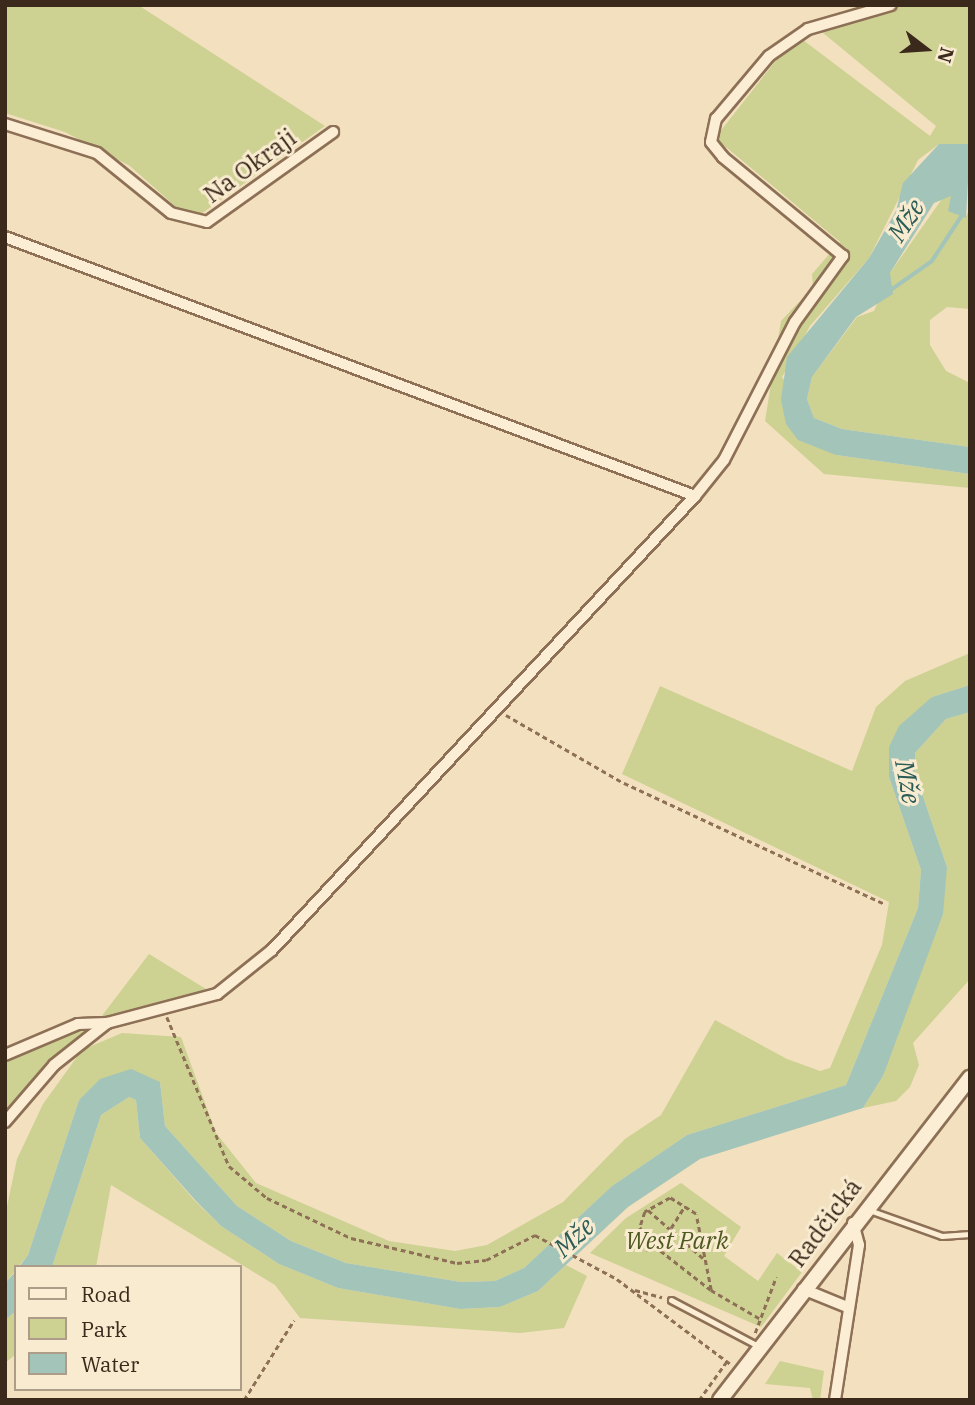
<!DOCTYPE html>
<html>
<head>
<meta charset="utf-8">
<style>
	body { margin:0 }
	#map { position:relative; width:975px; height:1405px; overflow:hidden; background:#f2e0bf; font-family:"IBM Plex Serif",serif }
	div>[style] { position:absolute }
	.green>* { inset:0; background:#cdd192 }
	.water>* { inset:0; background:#a3c4b8 }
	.stream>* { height:3.5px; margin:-1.75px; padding:0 1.75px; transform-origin:1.75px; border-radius:1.75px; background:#a3c4b8 }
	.path>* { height:2.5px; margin-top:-1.25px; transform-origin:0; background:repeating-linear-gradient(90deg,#8d7056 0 5px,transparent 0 8.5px) }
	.roads { filter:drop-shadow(2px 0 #8d7056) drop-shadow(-2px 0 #8d7056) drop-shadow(0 2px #8d7056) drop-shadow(0 -2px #8d7056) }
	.lane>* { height:5px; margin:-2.5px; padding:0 2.5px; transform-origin:2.5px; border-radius:2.5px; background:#fceed4 }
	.street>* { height:10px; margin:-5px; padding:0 5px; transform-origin:5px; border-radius:5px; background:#fceed4 }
	.secondary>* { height:14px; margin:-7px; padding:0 7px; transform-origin:7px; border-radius:7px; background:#fceed4 }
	span { translate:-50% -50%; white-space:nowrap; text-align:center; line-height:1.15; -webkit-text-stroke:6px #f9ebd0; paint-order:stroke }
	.street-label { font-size:24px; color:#3b291c }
	.park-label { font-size:24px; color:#4e5920; font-style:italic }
	.water-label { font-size:26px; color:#295c56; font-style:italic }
	.frame { position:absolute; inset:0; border:7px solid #3b291c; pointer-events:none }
	.legend { position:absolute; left:14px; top:1265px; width:228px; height:126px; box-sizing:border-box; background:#f9ebd0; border:2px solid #ad9d88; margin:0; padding:9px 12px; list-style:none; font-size:21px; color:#3b291c }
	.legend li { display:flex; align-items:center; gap:14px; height:35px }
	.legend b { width:35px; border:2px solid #ad9d88 }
	.north { position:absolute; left:891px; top:14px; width:70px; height:70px; -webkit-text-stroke:5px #f9ebd0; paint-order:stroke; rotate:107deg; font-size:19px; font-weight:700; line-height:28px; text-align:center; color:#3b291c }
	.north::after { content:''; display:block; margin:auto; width:24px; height:32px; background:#3b291c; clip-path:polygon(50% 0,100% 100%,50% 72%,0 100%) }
</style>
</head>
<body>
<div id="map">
	<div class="green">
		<i style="clip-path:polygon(5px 5px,138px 5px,325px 126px,198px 216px,184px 214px,130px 166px,65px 132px,5px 113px)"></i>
		<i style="clip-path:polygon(861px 5px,970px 5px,970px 144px,939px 144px,918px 160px,869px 258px,810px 326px,782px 377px,836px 455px,970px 474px,970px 488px,824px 474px,765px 421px,781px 321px,813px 287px,812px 274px,840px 242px,715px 138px,785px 49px,803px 40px,930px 136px,936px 126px,811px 23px)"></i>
		<i style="clip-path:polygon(944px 196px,951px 196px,965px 218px,970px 209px,970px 309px,947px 307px,930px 320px,930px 345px,946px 371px,970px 383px,970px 447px,842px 429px,814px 418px,807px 399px,812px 377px,857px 317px,874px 311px,890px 273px)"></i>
		<i style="clip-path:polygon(970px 653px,970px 685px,932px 697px,889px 777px,921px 870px,918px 908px,846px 1085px,687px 1135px,612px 1186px,524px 1268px,495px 1281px,461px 1282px,346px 1263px,291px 1241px,237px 1206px,165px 1126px,160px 1082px,79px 1100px,28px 1255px,5px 1283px,5px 1216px,17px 1159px,43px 1104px,82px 1050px,122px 1033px,181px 1037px,216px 1133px,256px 1183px,389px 1241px,455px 1251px,487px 1245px,563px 1202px,625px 1139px,661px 1115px,715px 1020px,787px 1059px,820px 1071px,830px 1068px,882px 945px,889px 902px,622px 774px,660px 686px,852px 771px,876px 707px,905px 681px)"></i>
		<i style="clip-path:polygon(970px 712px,970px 979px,913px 1043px,919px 1065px,910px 1087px,896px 1101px,863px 1108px,883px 1076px,947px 867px,915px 773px,915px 753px,946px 719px)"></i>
		<i style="clip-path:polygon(149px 954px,206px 989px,193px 999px,101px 1017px)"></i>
		<i style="clip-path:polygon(107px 1023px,54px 1065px,5px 1122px,5px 1055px,78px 1024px)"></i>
		<i style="clip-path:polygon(129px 1097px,136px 1100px,140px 1138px,195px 1201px,221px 1226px,279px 1264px,338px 1288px,460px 1309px,500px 1307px,538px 1291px,566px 1265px,587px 1276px,564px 1328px,520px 1333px,300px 1318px,275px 1285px,111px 1185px,96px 1267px,52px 1267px,101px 1115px)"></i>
		<i style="clip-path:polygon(681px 1183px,741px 1227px,724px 1256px,758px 1281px,777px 1253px,802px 1272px,761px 1327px,590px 1253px,626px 1218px)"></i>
		<i style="clip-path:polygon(16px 1311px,16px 1354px,5px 1363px,5px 1320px)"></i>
		<i style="clip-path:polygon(780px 1361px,824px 1371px,820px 1400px,813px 1400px,810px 1388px,765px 1384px)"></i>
	</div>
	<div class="water">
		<i style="clip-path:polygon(939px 144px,970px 144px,966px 218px,948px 211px,951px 196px,934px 203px,890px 273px,893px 294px,856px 317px,812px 377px,807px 399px,814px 418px,842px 429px,970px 447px,970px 474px,836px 455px,798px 440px,786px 424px,781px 400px,787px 357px,869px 258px,896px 211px,903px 183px)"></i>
		<i style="clip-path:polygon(970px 685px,970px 712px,946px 719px,915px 753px,915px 773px,947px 867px,943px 914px,883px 1076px,863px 1108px,700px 1159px,628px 1207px,538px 1291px,500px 1307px,460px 1309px,338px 1288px,279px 1264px,221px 1226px,196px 1201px,140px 1138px,136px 1100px,129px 1097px,101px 1115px,52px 1267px,19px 1267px,28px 1255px,79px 1100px,100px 1079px,131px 1069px,160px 1082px,165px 1126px,237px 1206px,291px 1241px,346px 1263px,461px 1282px,495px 1281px,524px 1268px,612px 1186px,687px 1135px,846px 1085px,918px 908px,921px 870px,889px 777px,889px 747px,899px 726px,932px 697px)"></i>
		<i style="clip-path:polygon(16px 1271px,16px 1311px,5px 1320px,5px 1283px)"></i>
	</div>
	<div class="stream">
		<i style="left:891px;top:290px;width:50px;rotate:-35.3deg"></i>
		<i style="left:932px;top:261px;width:56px;rotate:-56.6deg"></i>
	</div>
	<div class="path">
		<i style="left:506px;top:715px;width:136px;rotate:30deg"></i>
		<i style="left:624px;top:783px;width:288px;rotate:24.9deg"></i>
		<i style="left:167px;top:1017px;width:161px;rotate:67.4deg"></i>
		<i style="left:229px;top:1166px;width:50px;rotate:40.1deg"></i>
		<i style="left:267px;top:1198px;width:93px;rotate:25.5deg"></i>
		<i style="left:351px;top:1238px;width:109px;rotate:13.3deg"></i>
		<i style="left:457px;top:1263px;width:29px;rotate:-6deg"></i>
		<i style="left:486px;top:1260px;width:55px;rotate:-27deg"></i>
		<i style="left:535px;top:1235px;width:93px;rotate:28.2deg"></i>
		<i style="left:617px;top:1279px;width:144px;rotate:36.8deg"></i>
		<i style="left:648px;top:1210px;width:74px;rotate:41.2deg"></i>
		<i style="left:671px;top:1228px;width:26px;rotate:-58deg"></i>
		<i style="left:646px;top:1250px;width:9px;rotate:-18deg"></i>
		<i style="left:635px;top:1290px;width:28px;rotate:15deg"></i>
		<i style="left:711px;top:1290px;width:77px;rotate:-101.2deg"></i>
		<i style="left:696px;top:1214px;width:31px;rotate:-148deg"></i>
		<i style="left:670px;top:1198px;width:29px;rotate:151deg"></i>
		<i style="left:645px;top:1212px;width:16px;rotate:108deg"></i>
		<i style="left:640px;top:1227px;width:15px;rotate:62deg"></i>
		<i style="left:647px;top:1240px;width:81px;rotate:38deg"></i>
		<i style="left:711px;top:1290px;width:56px;rotate:30.3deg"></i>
		<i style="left:755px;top:1333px;width:60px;rotate:-69.4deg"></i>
		<i style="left:244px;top:1400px;width:94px;rotate:-58deg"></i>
		<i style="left:699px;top:1400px;width:48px;rotate:-54.3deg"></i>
	</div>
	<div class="roads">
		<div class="lane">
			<i style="left:869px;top:1210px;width:77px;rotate:19.6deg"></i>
			<i style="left:942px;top:1236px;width:28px;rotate:-4deg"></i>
			<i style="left:671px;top:1300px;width:101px;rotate:27.8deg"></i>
		</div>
		<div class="street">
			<i style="left:5px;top:124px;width:96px;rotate:17.5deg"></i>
			<i style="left:97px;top:153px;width:95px;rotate:39deg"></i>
			<i style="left:171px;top:213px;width:37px;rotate:14deg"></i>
			<i style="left:207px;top:222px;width:155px;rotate:-35.5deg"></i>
			<i style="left:5px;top:237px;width:737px;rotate:20.57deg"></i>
			<i style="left:5px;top:1055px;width:79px;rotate:-23deg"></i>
			<i style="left:78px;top:1024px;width:29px;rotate:-2deg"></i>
			<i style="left:5px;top:1122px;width:75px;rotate:-49.3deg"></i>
			<i style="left:54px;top:1065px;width:68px;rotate:-38.4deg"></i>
			<i style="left:107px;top:1023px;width:114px;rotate:-14.8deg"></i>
			<i style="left:217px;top:994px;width:70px;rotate:-38.7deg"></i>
			<i style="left:272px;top:950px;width:621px;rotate:-47.02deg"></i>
			<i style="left:695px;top:496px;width:46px;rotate:-51.1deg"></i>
			<i style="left:724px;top:460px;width:155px;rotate:-62.8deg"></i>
			<i style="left:795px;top:322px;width:82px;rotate:-54deg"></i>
			<i style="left:843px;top:256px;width:156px;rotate:-140.5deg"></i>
			<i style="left:723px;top:157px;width:19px;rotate:-129deg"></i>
			<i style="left:711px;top:142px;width:24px;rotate:-78deg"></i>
			<i style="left:716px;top:119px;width:82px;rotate:-49.9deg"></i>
			<i style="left:769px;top:56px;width:47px;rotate:-34.7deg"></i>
			<i style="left:808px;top:29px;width:86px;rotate:-16.1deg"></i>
			<i style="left:803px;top:1289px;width:48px;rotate:22.2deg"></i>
			<i style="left:835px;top:1400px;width:157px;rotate:-81.2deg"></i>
			<i style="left:859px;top:1245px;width:23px;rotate:-105deg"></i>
		</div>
		<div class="secondary">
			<i style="left:720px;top:1400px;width:408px;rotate:-52.2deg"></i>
		</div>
	</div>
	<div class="street-label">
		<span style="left:250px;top:166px;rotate:-36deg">Na Okraji</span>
		<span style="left:825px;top:1223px;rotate:-53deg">Radčická</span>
	</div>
	<div class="park-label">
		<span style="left:677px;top:1241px">West Park</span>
	</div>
	<div class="water-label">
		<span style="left:906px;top:220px;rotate:-57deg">Mže</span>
		<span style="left:908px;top:782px;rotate:79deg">Mže</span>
		<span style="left:574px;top:1237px;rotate:-43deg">Mže</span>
	</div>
	<div class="frame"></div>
	<ul class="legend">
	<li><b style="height:9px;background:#fceed4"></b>Road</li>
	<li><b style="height:19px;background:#cdd192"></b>Park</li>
	<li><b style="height:19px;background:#a3c4b8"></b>Water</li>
	</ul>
	<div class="north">N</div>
</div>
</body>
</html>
